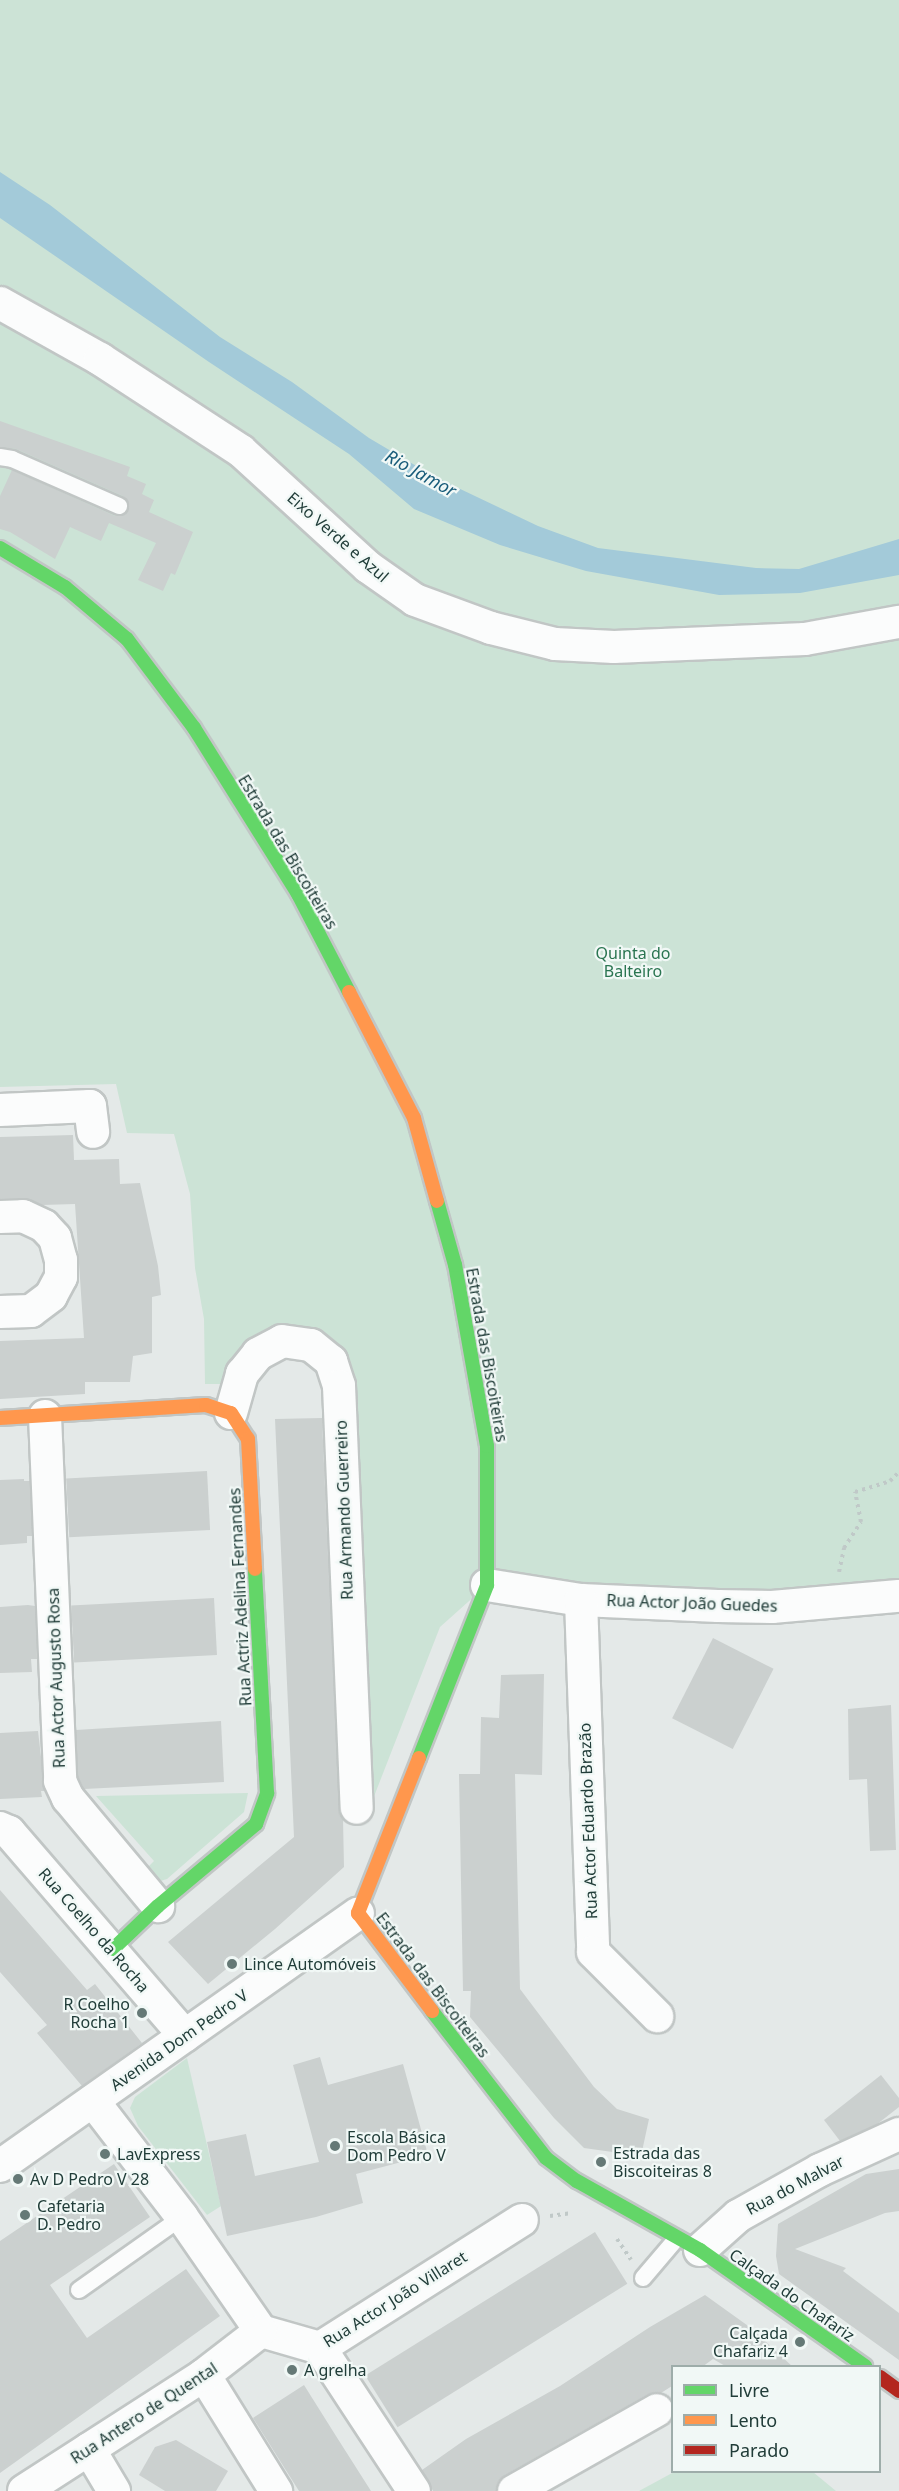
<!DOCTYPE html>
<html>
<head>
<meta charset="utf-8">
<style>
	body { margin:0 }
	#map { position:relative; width:899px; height:2491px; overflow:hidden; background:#e4e9e8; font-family:"Noto Sans",sans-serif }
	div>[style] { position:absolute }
	.green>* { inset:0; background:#cce3d6 }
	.water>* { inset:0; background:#a3cad9 }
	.building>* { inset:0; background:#cbd0cf; transform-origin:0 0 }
	.path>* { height:4px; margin-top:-2px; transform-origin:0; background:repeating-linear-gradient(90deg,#c0c9c8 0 3px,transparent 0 7.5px) }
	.roads { filter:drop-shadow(2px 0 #c1c6c5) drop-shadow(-2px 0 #c1c6c5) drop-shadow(0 2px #c1c6c5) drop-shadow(0 -2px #c1c6c5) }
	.lane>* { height:16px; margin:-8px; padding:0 8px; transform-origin:8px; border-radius:8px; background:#fbfcfc }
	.street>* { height:32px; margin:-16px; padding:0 16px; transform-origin:16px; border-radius:16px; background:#fbfcfc }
	.fast>* { height:14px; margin:-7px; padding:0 7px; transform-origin:7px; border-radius:7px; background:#63d668 }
	.slow>* { height:14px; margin:-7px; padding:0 7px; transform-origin:7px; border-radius:7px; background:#ff974d }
	.jam>* { height:14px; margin:-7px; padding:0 7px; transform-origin:7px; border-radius:7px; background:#b3261e }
	.dots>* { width:16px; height:16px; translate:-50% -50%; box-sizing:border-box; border:3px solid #f1f8f6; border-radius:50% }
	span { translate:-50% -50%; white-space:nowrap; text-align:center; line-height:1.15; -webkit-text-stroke:4.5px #f1f8f6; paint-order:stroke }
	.street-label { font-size:16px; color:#213d39 }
	.park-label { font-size:16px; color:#2a7551 }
	.poi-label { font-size:16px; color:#213d39 }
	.left { translate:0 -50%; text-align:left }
	.right { translate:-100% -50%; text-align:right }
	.water-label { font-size:18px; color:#195c7a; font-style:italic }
	.legend { position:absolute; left:671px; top:2365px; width:210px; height:108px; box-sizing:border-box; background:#f1f8f6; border:2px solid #9eadaa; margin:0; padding:8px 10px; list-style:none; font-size:18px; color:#213d39 }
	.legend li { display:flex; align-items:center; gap:12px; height:30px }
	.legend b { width:30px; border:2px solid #9eadaa }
</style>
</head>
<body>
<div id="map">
	<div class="green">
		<i style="clip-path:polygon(0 0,899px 0,899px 1596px,487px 1585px,440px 1627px,373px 1799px,352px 1417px,317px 1337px,225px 1384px,205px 1384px,204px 1319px,195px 1268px,190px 1194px,174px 1134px,127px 1133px,116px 1084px,0 1087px)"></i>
		<i style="clip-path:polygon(248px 1793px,244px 1812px,167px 1879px,157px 1882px,142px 1873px,154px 1861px,96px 1796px)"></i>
		<i style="clip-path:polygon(187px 2058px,221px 2206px,207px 2215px,138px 2126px,130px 2108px,135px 2097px)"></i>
		<i style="clip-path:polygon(674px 2472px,813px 2472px,836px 2491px,639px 2491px)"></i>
	</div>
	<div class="water">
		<i style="clip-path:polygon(0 172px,50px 205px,220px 337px,292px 382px,369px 438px,435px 477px,538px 526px,598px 548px,756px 568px,799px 569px,899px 539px,899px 575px,800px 593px,719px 595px,586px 571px,500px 545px,414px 509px,349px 454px,209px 362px,0 218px)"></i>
	</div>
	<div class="building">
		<i style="clip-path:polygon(0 421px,130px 467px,127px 476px,146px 484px,142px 494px,154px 500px,149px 512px,193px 532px,175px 575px,171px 573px,163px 591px,138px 580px,156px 543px,109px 523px,101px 541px,70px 527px,55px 559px,10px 532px,0 529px,0 496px,12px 470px,115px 516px,125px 515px,129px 505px,123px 496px,16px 449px,0 447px)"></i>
		<i style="clip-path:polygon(73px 1135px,74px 1160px,119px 1159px,120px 1184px,140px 1183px,158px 1266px,161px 1295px,152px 1297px,152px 1353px,133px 1356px,130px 1382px,85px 1382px,85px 1394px,0 1399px,0 1341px,84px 1338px,75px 1204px,42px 1205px,23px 1198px,0 1199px,0 1137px)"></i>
		<i style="clip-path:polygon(322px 1418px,339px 1809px,343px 1819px,344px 1867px,275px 1929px,208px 1984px,168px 1942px,294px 1837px,275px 1419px)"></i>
		<i style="left:207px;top:1471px;width:59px;height:141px;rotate:87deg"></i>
		<i style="clip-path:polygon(24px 1479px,24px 1481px,30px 1481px,32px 1536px,27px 1536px,27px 1543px,0 1545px,0 1480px)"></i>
		<i style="left:214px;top:1598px;width:57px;height:143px;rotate:87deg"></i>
		<i style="clip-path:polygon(28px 1605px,35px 1606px,37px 1659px,31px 1659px,32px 1672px,0 1673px,0 1607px)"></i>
		<i style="left:713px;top:1638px;width:68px;height:90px;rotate:27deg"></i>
		<i style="clip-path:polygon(544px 1674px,542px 1775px,515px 1774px,520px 1989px,594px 2087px,617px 2109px,649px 2119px,641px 2156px,584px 2148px,554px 2118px,470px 2017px,471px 1991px,463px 1991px,459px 1774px,480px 1774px,481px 1717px,499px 1718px,501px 1675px)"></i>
		<i style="clip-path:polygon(891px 1705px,896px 1850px,870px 1851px,867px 1779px,849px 1780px,848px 1709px)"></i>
		<i style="clip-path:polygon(221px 1721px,224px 1782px,84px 1789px,78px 1777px,76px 1730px)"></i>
		<i style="clip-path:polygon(38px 1731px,45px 1791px,41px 1791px,42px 1797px,0 1799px,0 1733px)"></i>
		<i style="clip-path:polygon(0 1890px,87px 1990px,95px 1984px,142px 2043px,82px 2086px,37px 2033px,47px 2025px,0 1972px)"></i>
		<i style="clip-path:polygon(320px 2057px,328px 2085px,403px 2064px,428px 2155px,356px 2174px,363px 2203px,316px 2217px,227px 2236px,207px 2142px,246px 2134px,255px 2176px,319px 2162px,293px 2065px)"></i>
		<i style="clip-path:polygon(881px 2075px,899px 2098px,899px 2107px,876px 2125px,840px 2141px,824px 2120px)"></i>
		<i style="clip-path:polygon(114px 2164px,150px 2217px,50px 2285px,87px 2338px,186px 2269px,220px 2316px,0 2473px,0 2241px)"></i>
		<i style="clip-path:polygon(899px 2169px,899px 2211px,885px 2213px,795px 2249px,846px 2268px,843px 2271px,899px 2313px,899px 2360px,779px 2274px,776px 2256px,778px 2224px,866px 2174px)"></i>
		<i style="left:595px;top:2232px;width:61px;height:271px;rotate:58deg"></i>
		<i style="clip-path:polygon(705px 2295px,751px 2328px,793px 2367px,727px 2367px,713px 2359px,702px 2367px,672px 2367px,672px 2386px,661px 2393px,648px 2394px,505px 2475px,498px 2482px,496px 2491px,433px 2491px,422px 2470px,466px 2439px,560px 2386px,650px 2327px)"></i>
		<i style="clip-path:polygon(304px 2385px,336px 2436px,371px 2491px,299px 2491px,253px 2418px)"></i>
		<i style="clip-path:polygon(176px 2440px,228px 2471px,216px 2491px,165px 2491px,139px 2475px,155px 2447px)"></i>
	</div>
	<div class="path">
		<i style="left:839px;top:1572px;width:25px;rotate:-78deg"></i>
		<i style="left:844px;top:1548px;width:31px;rotate:-57deg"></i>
		<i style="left:861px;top:1522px;width:31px;rotate:-101deg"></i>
		<i style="left:855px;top:1492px;width:37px;rotate:-17deg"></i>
		<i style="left:890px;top:1481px;width:13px;rotate:-45deg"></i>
		<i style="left:550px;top:2216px;width:22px;rotate:-8deg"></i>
		<i style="left:617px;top:2239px;width:25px;rotate:56deg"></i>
	</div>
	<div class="roads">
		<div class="lane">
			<i style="left:0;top:457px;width:12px;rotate:9deg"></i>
			<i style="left:12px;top:459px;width:117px;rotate:23.7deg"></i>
			<i style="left:643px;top:2278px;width:52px;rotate:-49.6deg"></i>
			<i style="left:79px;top:2290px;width:126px;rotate:-35.3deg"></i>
		</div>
		<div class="street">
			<i style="left:0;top:303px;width:115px;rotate:29.2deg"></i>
			<i style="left:100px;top:359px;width:168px;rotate:33.1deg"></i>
			<i style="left:241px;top:451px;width:172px;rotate:42.4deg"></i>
			<i style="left:368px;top:567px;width:57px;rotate:35.1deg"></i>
			<i style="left:415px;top:600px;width:81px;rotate:20.2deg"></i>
			<i style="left:491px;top:628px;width:66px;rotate:14deg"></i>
			<i style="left:555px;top:644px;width:59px;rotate:2.9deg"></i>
			<i style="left:614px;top:647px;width:191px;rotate:-2.4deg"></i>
			<i style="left:805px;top:639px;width:96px;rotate:-10.3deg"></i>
			<i style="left:0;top:1110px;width:90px;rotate:-2.5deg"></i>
			<i style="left:90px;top:1106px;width:26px;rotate:83deg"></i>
			<i style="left:0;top:1217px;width:23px;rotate:-2deg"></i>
			<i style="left:23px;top:1216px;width:23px;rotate:25deg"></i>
			<i style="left:44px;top:1226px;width:16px;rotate:47deg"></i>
			<i style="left:55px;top:1238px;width:23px;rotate:75deg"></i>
			<i style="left:61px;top:1260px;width:17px;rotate:90deg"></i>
			<i style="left:61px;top:1277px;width:21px;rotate:118deg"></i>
			<i style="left:51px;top:1296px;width:25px;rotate:143deg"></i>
			<i style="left:31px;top:1311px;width:31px;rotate:178deg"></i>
			<i style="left:231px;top:1413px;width:41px;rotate:-74.2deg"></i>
			<i style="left:242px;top:1374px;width:26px;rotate:-51deg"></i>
			<i style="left:258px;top:1354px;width:27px;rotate:-28deg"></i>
			<i style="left:282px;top:1341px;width:29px;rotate:8deg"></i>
			<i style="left:311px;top:1345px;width:26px;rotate:39deg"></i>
			<i style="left:331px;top:1361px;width:26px;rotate:72deg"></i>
			<i style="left:339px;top:1386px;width:422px;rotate:87.6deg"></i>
			<i style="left:45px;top:1416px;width:365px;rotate:87.6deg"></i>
			<i style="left:60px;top:1781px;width:19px;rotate:65deg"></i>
			<i style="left:68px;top:1798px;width:141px;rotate:50.2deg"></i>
			<i style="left:487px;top:1585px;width:95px;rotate:9.1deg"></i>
			<i style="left:581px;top:1600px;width:137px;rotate:2.5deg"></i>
			<i style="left:718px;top:1606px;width:54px;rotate:1.1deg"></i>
			<i style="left:772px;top:1607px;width:127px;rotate:-5deg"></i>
			<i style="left:581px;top:1600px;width:352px;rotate:88deg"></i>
			<i style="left:593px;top:1952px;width:91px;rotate:45deg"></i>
			<i style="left:0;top:1828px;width:10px;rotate:24deg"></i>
			<i style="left:9px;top:1832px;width:269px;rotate:49.2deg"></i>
			<i style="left:93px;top:2101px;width:146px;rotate:52.5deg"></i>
			<i style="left:182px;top:2217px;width:139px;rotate:55.3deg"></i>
			<i style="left:0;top:2166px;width:438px;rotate:-35.2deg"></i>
			<i style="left:700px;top:2250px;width:51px;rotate:-41.8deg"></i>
			<i style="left:738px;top:2216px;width:94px;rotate:-29.3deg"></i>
			<i style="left:820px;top:2170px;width:87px;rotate:-24.5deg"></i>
			<i style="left:261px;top:2331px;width:61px;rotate:16.1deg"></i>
			<i style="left:320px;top:2348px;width:239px;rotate:-32.4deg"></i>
			<i style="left:320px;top:2348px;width:171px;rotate:56.7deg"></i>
			<i style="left:204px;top:2375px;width:137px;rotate:58.2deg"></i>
			<i style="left:89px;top:2449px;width:49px;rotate:59.2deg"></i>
			<i style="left:24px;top:2491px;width:214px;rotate:-32.8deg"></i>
			<i style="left:204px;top:2375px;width:72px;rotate:-37.7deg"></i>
			<i style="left:514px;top:2491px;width:164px;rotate:-29.5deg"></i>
		</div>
		<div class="fast">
			<i style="left:0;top:548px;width:76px;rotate:31deg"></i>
			<i style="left:65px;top:587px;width:81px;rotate:40deg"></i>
			<i style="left:127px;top:639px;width:111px;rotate:53deg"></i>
			<i style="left:194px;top:728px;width:196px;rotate:57.9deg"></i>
			<i style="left:298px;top:894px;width:110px;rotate:62.5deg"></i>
			<i style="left:419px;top:1758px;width:186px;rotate:-68.5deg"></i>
			<i style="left:487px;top:1585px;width:139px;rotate:-90deg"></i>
			<i style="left:487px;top:1446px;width:184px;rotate:-100deg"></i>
			<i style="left:455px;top:1265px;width:66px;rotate:-105.7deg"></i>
			<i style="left:113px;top:1949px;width:62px;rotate:-43.7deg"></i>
			<i style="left:158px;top:1906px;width:128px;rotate:-39.9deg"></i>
			<i style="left:256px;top:1824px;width:33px;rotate:-70deg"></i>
			<i style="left:267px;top:1793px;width:224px;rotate:-93.1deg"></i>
			<i style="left:432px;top:2011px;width:186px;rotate:52.2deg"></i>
			<i style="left:546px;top:2158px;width:39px;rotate:37deg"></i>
			<i style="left:577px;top:2181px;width:141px;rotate:29.3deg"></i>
			<i style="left:700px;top:2250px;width:202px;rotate:35.1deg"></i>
		</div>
		<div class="slow">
			<i style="left:349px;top:992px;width:142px;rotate:62.7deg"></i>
			<i style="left:414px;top:1118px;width:86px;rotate:74.5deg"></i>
			<i style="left:0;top:1418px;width:206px;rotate:-3.6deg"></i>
			<i style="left:206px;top:1405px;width:26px;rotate:18deg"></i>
			<i style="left:231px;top:1413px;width:31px;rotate:57deg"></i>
			<i style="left:248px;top:1439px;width:130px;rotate:86.9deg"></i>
			<i style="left:419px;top:1758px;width:167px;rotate:111.5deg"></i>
			<i style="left:358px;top:1913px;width:123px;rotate:52.9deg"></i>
		</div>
		<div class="jam">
			<i style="left:880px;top:2377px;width:24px;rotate:36deg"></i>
		</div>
	</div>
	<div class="dots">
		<i style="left:232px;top:1964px;background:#657976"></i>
		<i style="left:142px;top:2013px;background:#657976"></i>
		<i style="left:335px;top:2146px;background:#657976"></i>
		<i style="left:105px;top:2154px;background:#657976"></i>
		<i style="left:601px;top:2162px;background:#657976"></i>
		<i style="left:18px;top:2179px;background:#657976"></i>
		<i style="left:25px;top:2215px;background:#657976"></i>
		<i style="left:800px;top:2342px;background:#657976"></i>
		<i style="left:292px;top:2370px;background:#657976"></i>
	</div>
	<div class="street-label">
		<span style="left:338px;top:537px;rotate:41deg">Eixo Verde e Azul</span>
		<span style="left:288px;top:852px;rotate:59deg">Estrada das Biscoiteiras</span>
		<span style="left:487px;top:1355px;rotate:80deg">Estrada das Biscoiteiras</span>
		<span style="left:344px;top:1510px;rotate:-92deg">Rua Armando Guerreiro</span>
		<span style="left:240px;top:1597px;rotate:-93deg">Rua Actriz Adelina Fernandes</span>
		<span style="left:692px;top:1603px;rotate:2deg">Rua Actor João Guedes</span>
		<span style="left:56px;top:1678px;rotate:-92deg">Rua Actor Augusto Rosa</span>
		<span style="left:588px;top:1821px;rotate:-92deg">Rua Actor Eduardo Brazão</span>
		<span style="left:94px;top:1930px;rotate:49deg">Rua Coelho da Rocha</span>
		<span style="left:433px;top:1985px;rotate:53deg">Estrada das Biscoiteiras</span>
		<span style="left:179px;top:2040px;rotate:-35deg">Avenida Dom Pedro V</span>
		<span style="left:795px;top:2185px;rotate:-28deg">Rua do Malvar</span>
		<span style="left:792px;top:2295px;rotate:35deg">Calçada do Chafariz</span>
		<span style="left:395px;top:2299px;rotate:-32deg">Rua Actor João Villaret</span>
		<span style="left:144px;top:2413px;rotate:-33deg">Rua Antero de Quental</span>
	</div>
	<div class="park-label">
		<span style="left:633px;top:962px">Quinta do<br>Balteiro</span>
	</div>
	<div class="poi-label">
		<span class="left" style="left:244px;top:1964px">Lince Automóveis</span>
		<span class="right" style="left:130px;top:2013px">R Coelho<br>Rocha 1</span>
		<span class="left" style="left:347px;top:2146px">Escola Básica<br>Dom Pedro V</span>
		<span class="left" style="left:613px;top:2162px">Estrada das<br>Biscoiteiras 8</span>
		<span class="left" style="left:117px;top:2154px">LavExpress</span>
		<span class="left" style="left:30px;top:2179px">Av D Pedro V 28</span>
		<span class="left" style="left:37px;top:2215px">Cafetaria<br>D. Pedro</span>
		<span class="right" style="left:788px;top:2342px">Calçada<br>Chafariz 4</span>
		<span class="left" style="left:304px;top:2370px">A grelha</span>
	</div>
	<div class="water-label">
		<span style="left:421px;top:473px;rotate:29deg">Rio Jamor</span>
	</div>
	<ul class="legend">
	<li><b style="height:8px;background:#63d668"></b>Livre</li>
	<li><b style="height:8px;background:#ff974d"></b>Lento</li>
	<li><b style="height:8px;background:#b3261e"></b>Parado</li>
	</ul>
</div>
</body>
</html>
